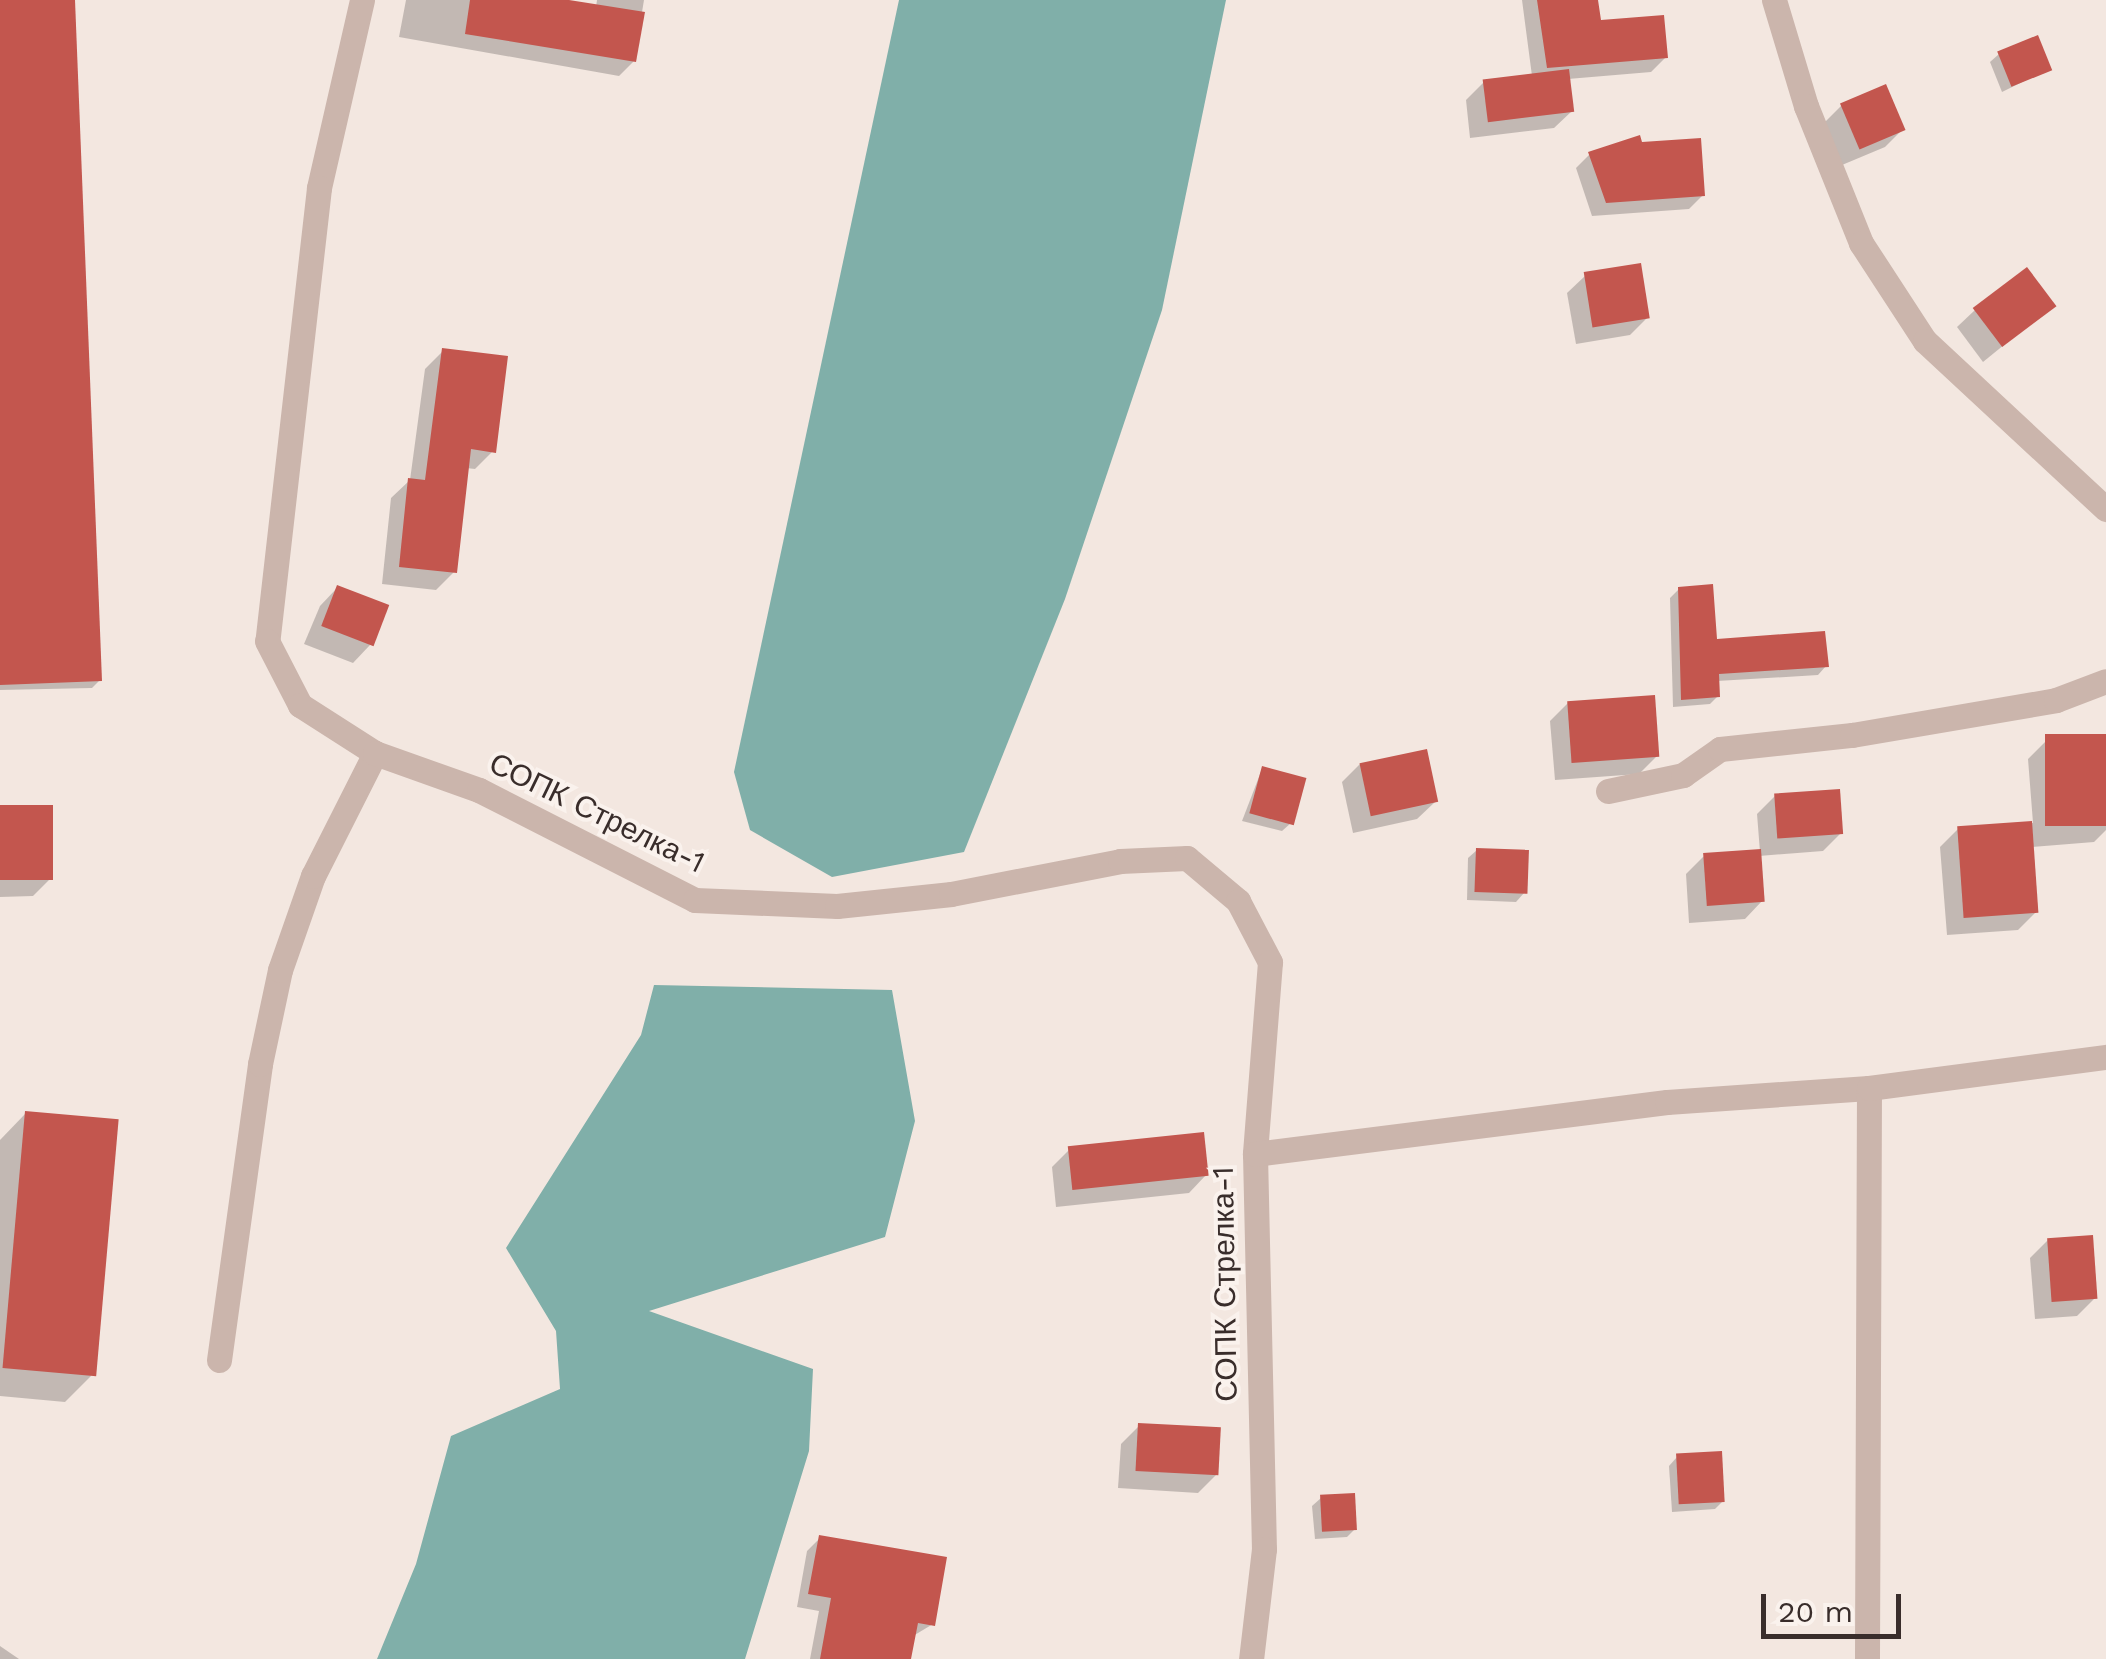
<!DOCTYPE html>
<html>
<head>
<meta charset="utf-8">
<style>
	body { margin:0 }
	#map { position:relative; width:2106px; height:1659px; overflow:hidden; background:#f3e7e0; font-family:"Work Sans",sans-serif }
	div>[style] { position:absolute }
	.water>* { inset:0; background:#80afa9 }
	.shadow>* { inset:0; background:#0003 }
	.building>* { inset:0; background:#c3564e; transform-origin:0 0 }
	.service>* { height:25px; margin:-12.5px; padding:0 12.5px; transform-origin:12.5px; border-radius:12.5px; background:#cbb5ac }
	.minor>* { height:25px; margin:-12.5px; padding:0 12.5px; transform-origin:12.5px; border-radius:12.5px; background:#cbb5ac }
	.tertiary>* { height:25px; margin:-12.5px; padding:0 12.5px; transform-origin:12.5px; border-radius:12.5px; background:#cbb5ac }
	span { translate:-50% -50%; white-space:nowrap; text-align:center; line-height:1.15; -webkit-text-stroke:8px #faf2ed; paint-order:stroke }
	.street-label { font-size:30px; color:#392d2b }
	.scale { position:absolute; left:1761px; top:1594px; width:140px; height:45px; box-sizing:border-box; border:5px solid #392d2b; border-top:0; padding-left:12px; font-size:30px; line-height:35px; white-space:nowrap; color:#392d2b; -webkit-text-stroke:8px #faf2ed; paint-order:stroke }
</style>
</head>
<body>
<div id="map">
	<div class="water">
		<i style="clip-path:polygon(899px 0,1226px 0,1162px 310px,1065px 599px,964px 852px,832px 877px,750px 830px,734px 772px)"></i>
		<i style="clip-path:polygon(654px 985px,892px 990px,915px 1121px,885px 1237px,649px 1311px,813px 1369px,809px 1451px,745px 1659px,377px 1659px,416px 1564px,451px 1436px,560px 1389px,556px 1331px,506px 1248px,641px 1035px)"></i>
	</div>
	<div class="shadow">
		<i style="clip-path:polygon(0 0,73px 0,100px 680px,92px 688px,0 690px)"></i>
		<i style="clip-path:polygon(406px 0,553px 0,596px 7px,597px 0,644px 0,634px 61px,619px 76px,399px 37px)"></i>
		<i style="clip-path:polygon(1522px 0,1595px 0,1598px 23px,1666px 57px,1651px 72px,1568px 79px,1572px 111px,1554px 128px,1470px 138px,1466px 100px,1484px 82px,1532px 76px)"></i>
		<i style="clip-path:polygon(1999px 54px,2049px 69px,2002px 92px,1990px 62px)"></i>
		<i style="clip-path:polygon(1842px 105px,1903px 129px,1885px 147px,1842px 165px,1824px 123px)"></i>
		<i style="clip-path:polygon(1640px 145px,1703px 195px,1689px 209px,1592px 216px,1576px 168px,1590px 154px)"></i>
		<i style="clip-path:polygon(1585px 276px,1648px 317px,1630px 335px,1576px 344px,1567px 293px)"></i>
		<i style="clip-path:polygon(2053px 305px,1983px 362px,1957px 327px,1975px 310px)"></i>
		<i style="clip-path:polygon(443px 351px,493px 451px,475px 469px,466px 468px,454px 572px,436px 590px,382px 584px,391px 498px,410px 480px,425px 369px)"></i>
		<i style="clip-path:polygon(337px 588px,370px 645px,353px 663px,304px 644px,320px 606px)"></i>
		<i style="clip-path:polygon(1679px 589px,1715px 642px,1826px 666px,1818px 675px,1717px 681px,1718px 696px,1710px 704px,1673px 707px,1670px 598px)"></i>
		<i style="clip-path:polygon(1568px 703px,1657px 756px,1639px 774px,1555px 780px,1550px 721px)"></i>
		<i style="clip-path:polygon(2046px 741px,2106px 752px,2106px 830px,2094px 842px,2031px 847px,2036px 912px,2018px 930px,1947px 935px,1940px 847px,1958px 829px,2033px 823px,2028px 759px)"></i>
		<i style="clip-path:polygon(1360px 764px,1435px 802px,1417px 819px,1353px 833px,1342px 782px)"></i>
		<i style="clip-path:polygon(1262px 769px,1291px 823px,1282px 831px,1242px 821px)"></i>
		<i style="clip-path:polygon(1775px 796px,1841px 833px,1823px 851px,1759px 856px,1762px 901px,1745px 919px,1689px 923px,1686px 874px,1704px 856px,1760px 852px,1757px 814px)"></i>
		<i style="clip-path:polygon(0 808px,51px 878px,33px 896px,0 897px)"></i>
		<i style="clip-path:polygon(1477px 850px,1524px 893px,1516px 902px,1467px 900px,1468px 858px)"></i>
		<i style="clip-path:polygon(26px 1113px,91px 1376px,65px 1402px,0 1396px,0 1140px)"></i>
		<i style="clip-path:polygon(1070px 1149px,1206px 1175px,1189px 1193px,1056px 1207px,1052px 1167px)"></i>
		<i style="clip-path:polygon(2048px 1240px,2095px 1298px,2077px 1316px,2035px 1319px,2030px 1258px)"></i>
		<i style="clip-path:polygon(1139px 1426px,1216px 1475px,1198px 1493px,1118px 1488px,1121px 1444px)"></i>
		<i style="clip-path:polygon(1677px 1457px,1723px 1501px,1715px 1509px,1672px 1512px,1669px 1466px)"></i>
		<i style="clip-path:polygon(1321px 1498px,1355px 1529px,1347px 1537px,1315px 1539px,1312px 1506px)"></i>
		<i style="clip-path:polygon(820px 1538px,933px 1624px,913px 1636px,909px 1659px,810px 1659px,819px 1611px,797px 1607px,807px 1551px)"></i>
		<i style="clip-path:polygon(0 1646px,19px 1659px,0 1659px)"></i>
	</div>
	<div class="building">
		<i style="clip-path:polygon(0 0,75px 0,102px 681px,0 685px)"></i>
		<i style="clip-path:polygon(470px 0,569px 0,645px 12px,636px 62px,465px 34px)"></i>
		<i style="clip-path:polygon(1537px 0,1598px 0,1601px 20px,1664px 15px,1668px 58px,1547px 68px)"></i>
		<i style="left:2038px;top:35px;width:38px;height:44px;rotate:68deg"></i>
		<i style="left:1569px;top:69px;width:43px;height:87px;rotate:83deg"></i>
		<i style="left:1886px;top:84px;width:50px;height:50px;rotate:67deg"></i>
		<i style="clip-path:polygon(1640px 135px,1642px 142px,1701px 138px,1705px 196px,1606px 203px,1588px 152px)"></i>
		<i style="left:1641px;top:263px;width:56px;height:58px;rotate:81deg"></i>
		<i style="left:2027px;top:267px;width:49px;height:68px;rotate:53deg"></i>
		<i style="clip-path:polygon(442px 348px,508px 356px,496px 453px,471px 449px,457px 573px,399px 567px,408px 478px,425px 480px)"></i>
		<i style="clip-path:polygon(1713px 584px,1717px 639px,1825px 631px,1829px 667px,1719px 674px,1720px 697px,1681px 700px,1678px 587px)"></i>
		<i style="left:337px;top:585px;width:56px;height:44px;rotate:21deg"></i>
		<i style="left:1655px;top:695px;width:62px;height:88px;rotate:86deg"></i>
		<i style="left:2106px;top:734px;width:92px;height:61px;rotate:90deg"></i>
		<i style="left:1427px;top:749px;width:54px;height:69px;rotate:78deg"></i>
		<i style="left:1262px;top:766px;width:46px;height:49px;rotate:15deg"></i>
		<i style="left:1840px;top:789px;width:45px;height:66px;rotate:86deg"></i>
		<i style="left:0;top:805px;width:53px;height:75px"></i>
		<i style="left:2032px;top:821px;width:92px;height:75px;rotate:86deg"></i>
		<i style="left:1476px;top:848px;width:53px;height:44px;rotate:2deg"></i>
		<i style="left:1761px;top:849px;width:53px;height:58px;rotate:86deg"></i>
		<i style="left:25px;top:1111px;width:94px;height:258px;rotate:5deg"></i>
		<i style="left:1204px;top:1132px;width:44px;height:137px;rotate:84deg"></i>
		<i style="left:2093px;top:1235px;width:64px;height:46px;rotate:86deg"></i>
		<i style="left:1138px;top:1423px;width:83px;height:48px;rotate:3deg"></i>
		<i style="left:1722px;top:1451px;width:51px;height:46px;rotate:87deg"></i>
		<i style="left:1355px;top:1493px;width:37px;height:35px;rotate:87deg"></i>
		<i style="clip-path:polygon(819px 1535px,947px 1557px,935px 1626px,918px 1623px,911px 1659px,820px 1659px,831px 1598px,808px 1594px)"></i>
	</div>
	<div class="service">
		<i style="left:219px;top:1360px;width:299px;rotate:-82.1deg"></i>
		<i style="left:260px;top:1064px;width:96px;rotate:-78deg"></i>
		<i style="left:280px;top:970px;width:100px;rotate:-70.7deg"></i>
		<i style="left:313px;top:876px;width:138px;rotate:-63.2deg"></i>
	</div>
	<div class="minor">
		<i style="left:362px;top:0;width:193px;rotate:102.9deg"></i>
		<i style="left:319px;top:188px;width:456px;rotate:96.5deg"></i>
		<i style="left:267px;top:641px;width:72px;rotate:62.7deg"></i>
		<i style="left:300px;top:705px;width:89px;rotate:32.6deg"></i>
		<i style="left:375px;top:753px;width:110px;rotate:19.6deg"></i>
		<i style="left:479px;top:790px;width:242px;rotate:27deg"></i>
		<i style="left:695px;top:900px;width:142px;rotate:2.4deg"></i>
		<i style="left:837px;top:906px;width:115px;rotate:-6deg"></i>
		<i style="left:951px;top:894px;width:172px;rotate:-11deg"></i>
		<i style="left:1120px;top:861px;width:67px;rotate:-2.6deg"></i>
		<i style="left:1187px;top:858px;width:67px;rotate:40.1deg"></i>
		<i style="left:1238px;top:901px;width:69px;rotate:62.3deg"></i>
		<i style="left:1270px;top:962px;width:193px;rotate:94.5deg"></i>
		<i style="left:1255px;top:1154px;width:395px;rotate:88.7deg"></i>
		<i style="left:1264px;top:1549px;width:111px;rotate:96.7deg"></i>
		<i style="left:1608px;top:791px;width:77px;rotate:-12deg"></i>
		<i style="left:1683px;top:775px;width:45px;rotate:-35.1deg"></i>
		<i style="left:1720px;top:749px;width:133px;rotate:-6.1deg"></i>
		<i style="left:1852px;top:735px;width:207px;rotate:-9.7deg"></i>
		<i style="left:2056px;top:700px;width:53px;rotate:-20.8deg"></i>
		<i style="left:1255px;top:1154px;width:415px;rotate:-7.2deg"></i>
		<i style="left:1667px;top:1102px;width:202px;rotate:-4deg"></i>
		<i style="left:1867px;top:1659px;width:571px;rotate:-89.8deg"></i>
		<i style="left:1869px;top:1088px;width:239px;rotate:-7.5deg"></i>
	</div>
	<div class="tertiary">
		<i style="left:1774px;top:0;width:111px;rotate:73.2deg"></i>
		<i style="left:1806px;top:106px;width:148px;rotate:68.1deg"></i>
		<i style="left:1861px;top:243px;width:117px;rotate:56.9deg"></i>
		<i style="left:1925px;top:341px;width:247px;rotate:42.9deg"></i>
	</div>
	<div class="street-label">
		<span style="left:597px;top:813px;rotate:26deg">СОПК Стрелка-1</span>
		<span style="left:1225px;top:1284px;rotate:-91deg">СОПК Стрелка-1</span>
	</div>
	<div class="scale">20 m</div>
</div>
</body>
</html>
